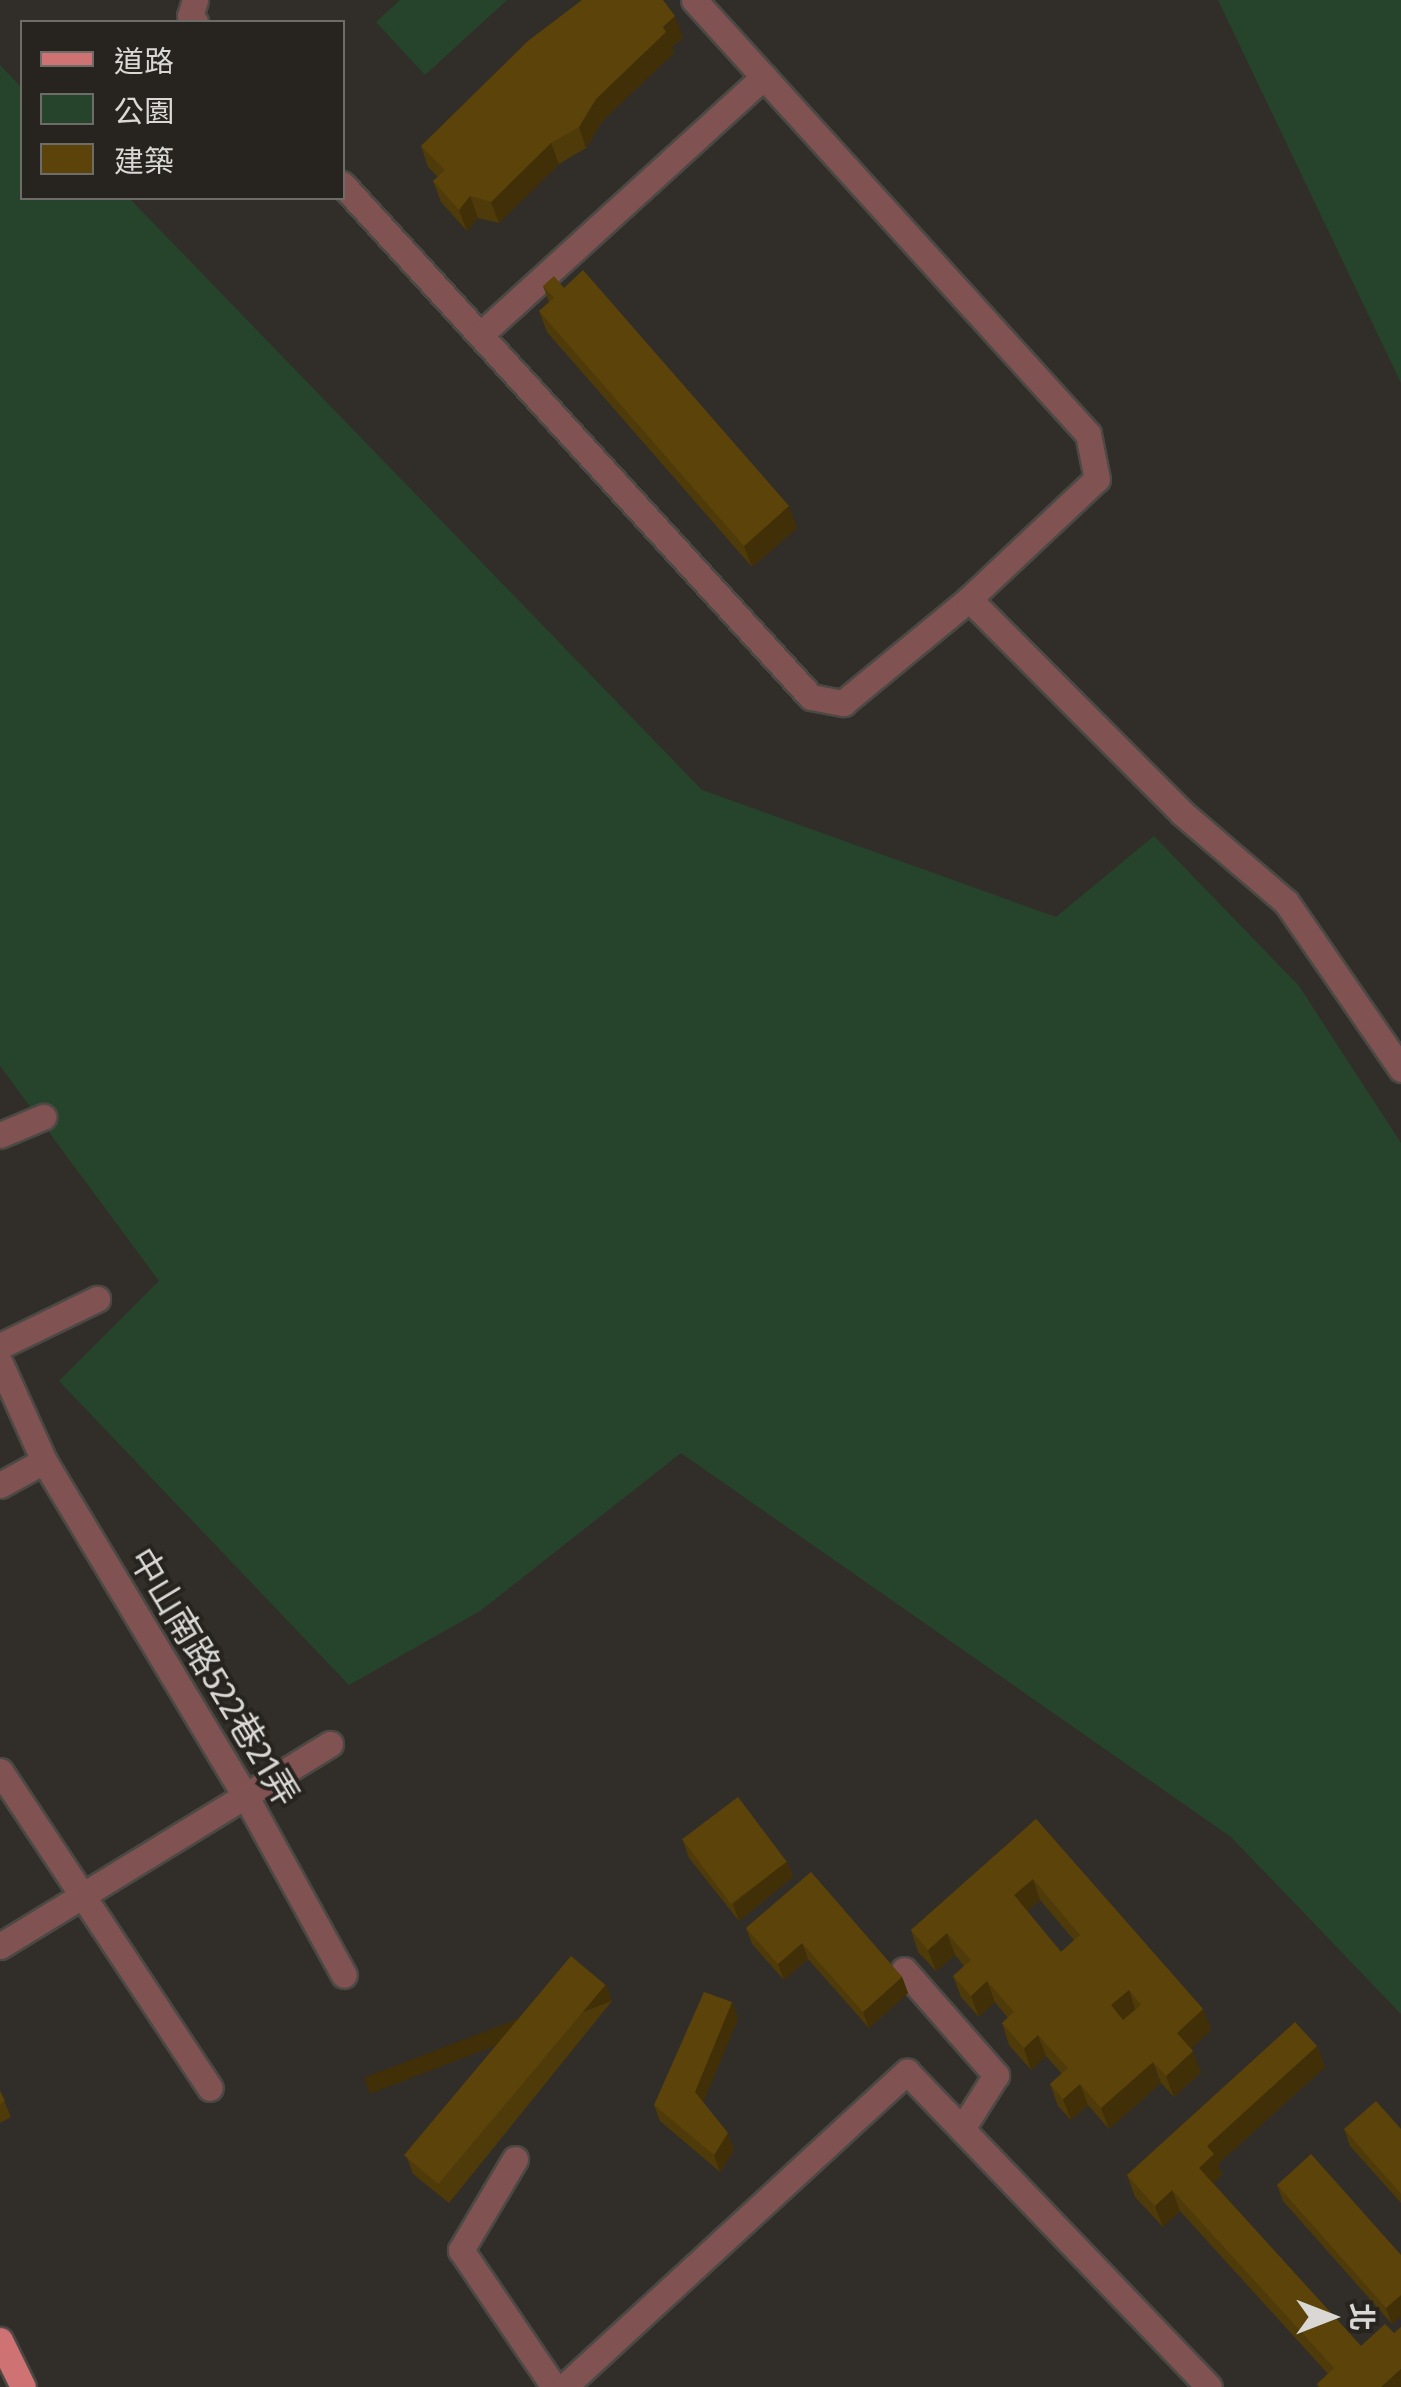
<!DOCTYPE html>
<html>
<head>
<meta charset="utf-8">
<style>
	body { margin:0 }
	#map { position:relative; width:1401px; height:2387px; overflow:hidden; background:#312e29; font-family:"Fira Sans","Noto Sans TC",sans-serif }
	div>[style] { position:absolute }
	.green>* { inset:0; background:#26442b }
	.roads { filter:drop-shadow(2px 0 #4c4945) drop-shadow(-2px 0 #4c4945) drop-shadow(0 2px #4c4945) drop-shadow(0 -2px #4c4945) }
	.minor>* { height:25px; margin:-12.5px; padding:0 12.5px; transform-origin:12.5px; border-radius:12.5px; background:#805252 }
	.major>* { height:25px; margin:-12.5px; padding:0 12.5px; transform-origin:12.5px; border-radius:12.5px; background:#cf7274 }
	.wall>* { inset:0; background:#4f3a09 }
	.shaded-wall>* { inset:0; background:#402f07; transform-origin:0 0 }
	.building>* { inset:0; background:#5c430a; transform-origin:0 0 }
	span { translate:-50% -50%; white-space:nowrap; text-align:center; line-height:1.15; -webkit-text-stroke:8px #27241f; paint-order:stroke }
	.street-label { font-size:35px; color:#d9d8d5 }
	.legend { position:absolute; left:20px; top:20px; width:325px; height:180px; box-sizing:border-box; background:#27241f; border:2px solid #6e6c68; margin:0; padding:12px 18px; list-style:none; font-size:30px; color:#d9d8d5 }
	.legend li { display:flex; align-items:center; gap:20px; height:50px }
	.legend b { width:50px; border:2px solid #6e6c68 }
	.north { position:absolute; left:1281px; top:2267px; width:100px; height:100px; -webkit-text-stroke:8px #27241f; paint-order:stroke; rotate:90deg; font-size:28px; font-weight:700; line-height:40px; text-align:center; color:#d9d8d5 }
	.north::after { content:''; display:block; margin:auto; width:35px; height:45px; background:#d9d8d5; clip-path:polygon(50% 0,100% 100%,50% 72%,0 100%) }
</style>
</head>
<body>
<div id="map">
	<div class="green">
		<i style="clip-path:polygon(400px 0,507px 0,425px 75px,376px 22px)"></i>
		<i style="clip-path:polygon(1218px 0,1401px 0,1401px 383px)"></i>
		<i style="clip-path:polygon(0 65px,22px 88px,22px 198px,129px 198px,702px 790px,1056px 917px,1154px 836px,1299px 986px,1401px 1143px,1401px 2014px,1231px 1837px,681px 1453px,480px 1611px,349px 1685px,59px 1381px,159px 1281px,0 1066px)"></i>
	</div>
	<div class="roads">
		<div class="minor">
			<i style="left:195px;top:0;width:17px;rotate:107deg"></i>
			<i style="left:190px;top:16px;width:8px;rotate:50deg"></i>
			<i style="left:342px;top:184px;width:695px;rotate:47.57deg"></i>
			<i style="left:811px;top:697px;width:33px;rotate:11deg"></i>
			<i style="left:843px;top:703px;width:163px;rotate:-39.5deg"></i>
			<i style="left:969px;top:599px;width:175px;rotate:-43.2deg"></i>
			<i style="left:1097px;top:479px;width:46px;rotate:-101.3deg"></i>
			<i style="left:1088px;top:434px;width:586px;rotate:-132.23deg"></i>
			<i style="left:480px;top:335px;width:384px;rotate:-42.3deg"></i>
			<i style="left:969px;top:599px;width:302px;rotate:45.1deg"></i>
			<i style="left:1182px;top:813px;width:137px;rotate:40.6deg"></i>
			<i style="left:1286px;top:902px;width:203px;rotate:55.4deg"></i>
			<i style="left:0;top:1135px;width:47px;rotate:-22.7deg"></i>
			<i style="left:0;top:1346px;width:108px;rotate:-25.9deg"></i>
			<i style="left:0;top:1363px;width:107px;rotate:65.8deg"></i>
			<i style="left:0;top:1485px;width:50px;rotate:-28.6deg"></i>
			<i style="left:44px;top:1461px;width:392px;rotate:59deg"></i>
			<i style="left:246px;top:1797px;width:203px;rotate:61.2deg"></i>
			<i style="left:0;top:1771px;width:380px;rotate:56.5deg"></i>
			<i style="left:0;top:1946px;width:387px;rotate:-31.5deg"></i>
			<i style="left:904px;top:1970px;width:140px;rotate:48.8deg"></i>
			<i style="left:996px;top:2075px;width:64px;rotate:122.2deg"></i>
			<i style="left:515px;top:2159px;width:106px;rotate:120.7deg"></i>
			<i style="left:461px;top:2250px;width:166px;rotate:55.8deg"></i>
			<i style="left:564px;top:2387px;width:466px;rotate:-42.6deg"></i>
			<i style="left:907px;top:2072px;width:436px;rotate:46.2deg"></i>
		</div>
		<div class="major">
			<i style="left:0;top:2340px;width:52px;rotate:63.9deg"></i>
		</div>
	</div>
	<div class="wall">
		<i style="clip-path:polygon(683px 38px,672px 47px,674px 53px,603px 120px,586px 148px,559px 164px,499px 223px,478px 218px,467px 231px,441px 202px,433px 181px,438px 177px,428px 167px,421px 146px)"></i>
		<i style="clip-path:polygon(543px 286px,564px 288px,797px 528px,752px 567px,547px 332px,539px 311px,549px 302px)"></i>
		<i style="clip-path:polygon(evenodd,1036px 1819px,1203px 2009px,1211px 2030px,1191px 2048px,1201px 2072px,1174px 2097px,1161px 2083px,1109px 2129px,1088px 2105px,1071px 2120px,1058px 2106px,1050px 2084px,1062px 2074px,1046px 2056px,1031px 2070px,1009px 2045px,1002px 2023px,1008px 2018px,995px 2002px,979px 2017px,961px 1997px,953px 1976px,964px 1966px,955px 1955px,936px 1971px,918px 1952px,911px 1930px,1036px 1819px,1040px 1900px,1074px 1940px,1061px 1952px,1027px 1911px,1040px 1900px)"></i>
		<i style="clip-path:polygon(683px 1841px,787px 1861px,793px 1877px,739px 1921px,689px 1858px)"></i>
		<i style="clip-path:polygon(811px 1872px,902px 1977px,908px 1993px,869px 2028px,808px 1959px,784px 1980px,752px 1944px,746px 1928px)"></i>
		<i style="clip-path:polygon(606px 1985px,612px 2001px,449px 2203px,413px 2174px,407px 2158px)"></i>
		<i style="clip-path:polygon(732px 2002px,738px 2019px,703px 2102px,734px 2150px,720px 2172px,660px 2121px,654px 2105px)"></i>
		<i style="clip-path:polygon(1317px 2046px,1325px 2067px,1218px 2164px,1222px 2175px,1213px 2183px,1361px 2346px,1401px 2387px,1318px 2387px,1317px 2384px,1328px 2374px,1180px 2211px,1163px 2227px,1135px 2197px,1127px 2175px)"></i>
		<i style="clip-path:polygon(0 2091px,11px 2117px,0 2123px)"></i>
		<i style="clip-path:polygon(1344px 2129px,1401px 2129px,1401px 2203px,1350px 2146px)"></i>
		<i style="clip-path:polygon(1277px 2185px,1401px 2255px,1401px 2317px,1392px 2324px,1283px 2201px)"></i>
	</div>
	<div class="shaded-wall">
		<i style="clip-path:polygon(675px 16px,683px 38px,672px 47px,674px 53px,603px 120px,586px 148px,579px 127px,596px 99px)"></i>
		<i style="clip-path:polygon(551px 143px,559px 164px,499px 223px,491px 202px)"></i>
		<i style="clip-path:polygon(470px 196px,478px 218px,467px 231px,459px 210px)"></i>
		<i style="clip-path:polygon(789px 506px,797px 528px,752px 567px,744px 546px)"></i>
		<i style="clip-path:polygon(787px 1861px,793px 1877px,739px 1921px,733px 1904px)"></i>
		<i style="clip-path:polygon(1033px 1879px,1040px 1900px,1021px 1916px,1014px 1895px)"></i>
		<i style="clip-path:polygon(947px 1933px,955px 1955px,936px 1971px,928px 1950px)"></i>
		<i style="clip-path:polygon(802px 1943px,808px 1959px,784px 1980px,778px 1964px)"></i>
		<i style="clip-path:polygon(902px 1977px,908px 1993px,869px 2028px,863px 2012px)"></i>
		<i style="clip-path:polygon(987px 1981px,995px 2002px,979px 2017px,971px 1996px)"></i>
		<i style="left:606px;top:1985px;width:17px;height:259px;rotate:69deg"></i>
		<i style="clip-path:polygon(1129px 1990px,1136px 2012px,1119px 2026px,1111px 2005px)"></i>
		<i style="clip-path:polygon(732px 2002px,738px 2019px,701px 2108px,695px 2092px)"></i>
		<i style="clip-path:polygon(1203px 2009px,1211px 2030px,1185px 2054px,1177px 2033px)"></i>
		<i style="clip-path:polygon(1038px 2035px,1046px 2056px,1031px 2070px,1024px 2048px)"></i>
		<i style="clip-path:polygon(1317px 2046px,1325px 2067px,1218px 2164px,1222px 2175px,1207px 2189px,1199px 2168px,1207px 2146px)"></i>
		<i style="clip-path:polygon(1193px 2051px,1201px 2072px,1174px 2097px,1166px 2076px)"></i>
		<i style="clip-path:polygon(1153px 2062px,1161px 2083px,1109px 2129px,1101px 2108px)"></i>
		<i style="clip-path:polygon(1080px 2084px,1088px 2105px,1071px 2120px,1063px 2099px)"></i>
		<i style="clip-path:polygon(728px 2133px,734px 2150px,720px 2172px,714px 2155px)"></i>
		<i style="clip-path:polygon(1172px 2190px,1180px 2211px,1163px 2227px,1155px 2206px)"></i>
		<i style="clip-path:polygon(1401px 2295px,1401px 2317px,1392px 2324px,1386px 2308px)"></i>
		<i style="clip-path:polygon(1401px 2369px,1401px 2387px,1381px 2387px)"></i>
	</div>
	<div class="building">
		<i style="clip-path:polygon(582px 0,663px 0,675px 16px,663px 27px,666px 32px,596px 99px,579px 127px,551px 143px,491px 202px,470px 196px,459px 210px,433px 181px,445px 170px,421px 146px,528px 41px)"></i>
		<i style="clip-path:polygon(583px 270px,789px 506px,744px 546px,539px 311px,554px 298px,543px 286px,554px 276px,564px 288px)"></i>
		<i style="left:738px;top:1797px;width:81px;height:70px;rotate:53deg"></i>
		<i style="clip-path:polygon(evenodd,1036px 1819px,1203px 2009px,1177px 2033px,1193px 2051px,1166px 2076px,1153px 2062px,1101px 2108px,1080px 2084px,1063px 2099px,1050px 2084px,1068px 2068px,1038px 2035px,1024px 2048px,1002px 2023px,1014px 2012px,987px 1981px,971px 1996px,953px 1976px,971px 1960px,947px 1933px,928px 1950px,911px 1930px,1036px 1819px,1033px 1879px,1080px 1935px,1061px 1952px,1014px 1895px,1033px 1879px,1036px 1819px,1129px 1990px,1141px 2005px,1123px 2020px,1111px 2005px,1129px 1990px)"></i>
		<i style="clip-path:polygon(811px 1872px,902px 1977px,863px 2012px,802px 1943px,778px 1964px,746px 1928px)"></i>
		<i style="left:571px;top:1956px;width:45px;height:260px;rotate:40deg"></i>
		<i style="clip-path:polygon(704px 1992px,732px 2002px,695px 2092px,728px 2133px,714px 2155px,654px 2105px)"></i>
		<i style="clip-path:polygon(1295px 2022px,1317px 2046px,1207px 2146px,1214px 2154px,1199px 2168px,1361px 2346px,1385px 2324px,1394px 2333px,1401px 2327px,1401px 2369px,1381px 2387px,1320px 2387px,1317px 2384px,1334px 2368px,1172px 2190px,1155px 2206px,1127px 2175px)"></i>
		<i style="clip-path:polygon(0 2091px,5px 2101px,0 2104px)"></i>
		<i style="clip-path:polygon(1376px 2101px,1401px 2129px,1401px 2194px,1344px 2129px)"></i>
		<i style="clip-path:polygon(1311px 2154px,1401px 2255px,1401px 2295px,1386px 2308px,1277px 2185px)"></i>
	</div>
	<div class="street-label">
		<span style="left:214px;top:1677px;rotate:59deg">中山南路522巷21弄</span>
	</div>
	<ul class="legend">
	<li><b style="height:12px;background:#cf7274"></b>道路</li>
	<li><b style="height:28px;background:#26442b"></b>公園</li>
	<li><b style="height:28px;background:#5c430a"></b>建築</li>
	</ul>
	<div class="north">北</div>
</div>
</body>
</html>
